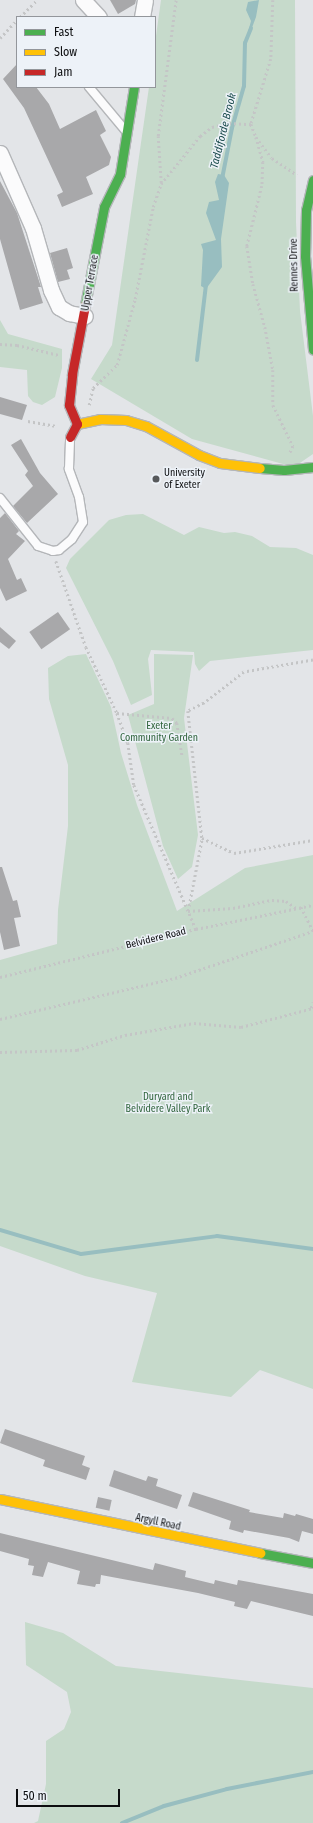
<!DOCTYPE html>
<html>
<head>
<meta charset="utf-8">
<style>
	body { margin:0 }
	#map { position:relative; width:313px; height:1823px; overflow:hidden; background:#e3e5e8; font-family:"Fira Sans Condensed",sans-serif }
	div>[style] { position:absolute }
	.green>* { inset:0; background:#c6dacb }
	.water>* { inset:0; background:#98bec0 }
	.stream>* { height:4px; margin:-2px; padding:0 2px; transform-origin:2px; border-radius:2px; background:#98bec0 }
	.building>* { inset:0; background:#a8a8aa; transform-origin:0 0 }
	.path>* { height:2.5px; margin-top:-1.25px; transform-origin:0; background:repeating-linear-gradient(90deg,#c4c5c6 0 2px,transparent 0 5px) }
	.roads { filter:drop-shadow(1px 0 #b4b6b9) drop-shadow(-1px 0 #b4b6b9) drop-shadow(0 1px #b4b6b9) drop-shadow(0 -1px #b4b6b9) }
	.lane>* { height:8px; margin:-4px; padding:0 4px; transform-origin:4px; border-radius:4px; background:#fbfbfc }
	.street>* { height:15px; margin:-7.5px; padding:0 7.5px; transform-origin:7.5px; border-radius:7.5px; background:#fbfbfc }
	.fast>* { height:9px; margin:-4.5px; padding:0 4.5px; transform-origin:4.5px; border-radius:4.5px; background:#4caf50 }
	.slow>* { height:9px; margin:-4.5px; padding:0 4.5px; transform-origin:4.5px; border-radius:4.5px; background:#ffc107 }
	.jam>* { height:9px; margin:-4.5px; padding:0 4.5px; transform-origin:4.5px; border-radius:4.5px; background:#c62828 }
	.dots>* { width:11px; height:11px; translate:-50% -50%; box-sizing:border-box; border:2px solid #edf2f8; border-radius:50% }
	span { translate:-50% -50%; white-space:nowrap; text-align:center; line-height:1.15; -webkit-text-stroke:3px #edf2f8; paint-order:stroke }
	.street-label { font-size:10px; color:#0c0d0f }
	.poi-label { font-size:10px; color:#0c0d0f }
	.left { translate:0 -50%; text-align:left }
	.park-label { font-size:10px; color:#31653d }
	.water-label { font-size:11px; color:#1a4b4c; font-style:italic }
	.legend { position:absolute; left:16px; top:16px; width:140px; height:72px; box-sizing:border-box; background:#edf2f8; border:1px solid #93969b; margin:0; padding:5px 7px; list-style:none; font-size:12px; color:#0c0d0f }
	.legend li { display:flex; align-items:center; gap:8px; height:20px }
	.legend b { width:20px; border:1px solid #93969b }
	.scale { position:absolute; left:16px; top:1789px; width:104px; height:18px; box-sizing:border-box; border:2px solid #0c0d0f; border-top:0; padding-left:5px; font-size:12px; line-height:14px; white-space:nowrap; color:#0c0d0f; -webkit-text-stroke:3px #edf2f8; paint-order:stroke }
</style>
</head>
<body>
<div id="map">
	<div class="green">
		<i style="clip-path:polygon(161px 0,295px 0,296px 222px,300px 311px,313px 416px,313px 454px,294px 467px,192px 439px,91px 379px,112px 345px,149px 87px,155px 87px,155px 43px)"></i>
		<i style="clip-path:polygon(0 320px,8px 334px,62px 349px,62px 368px,55px 397px,42px 405px,33px 402px,28px 396px,27px 370px,0 367px)"></i>
		<i style="clip-path:polygon(143px 514px,184px 535px,199px 527px,224px 533px,235px 532px,252px 536px,270px 547px,296px 548px,313px 555px,313px 650px,210px 661px,199px 671px,195px 664px,194px 652px,151px 650px,148px 659px,152px 695px,131px 705px,113px 661px,66px 568px,70px 559px,109px 520px,126px 515px)"></i>
		<i style="clip-path:polygon(86px 654px,111px 707px,121px 753px,137px 805px,177px 911px,245px 868px,313px 855px,313px 1389px,260px 1370px,231px 1397px,132px 1382px,157px 1293px,85px 1276px,0 1246px,0 960px,57px 944px,58px 910px,68px 826px,68px 765px,49px 699px,48px 668px,68px 656px)"></i>
		<i style="clip-path:polygon(154px 654px,193px 655px,184px 718px,198px 835px,192px 867px,178px 879px,163px 846px,128px 715px,154px 704px)"></i>
		<i style="clip-path:polygon(25px 1622px,63px 1633px,116px 1666px,313px 1688px,313px 1823px,34px 1823px,38px 1821px,46px 1784px,46px 1741px,64px 1729px,71px 1712px,67px 1692px,26px 1665px)"></i>
	</div>
	<div class="water">
		<i style="clip-path:polygon(259px 0,256px 17px,250px 33px,248px 32px,251px 21px,246px 10px,248px 2px)"></i>
		<i style="clip-path:polygon(218px 174px,224px 175px,229px 183px,221px 239px,222px 267px,206px 289px,201px 286px,203px 250px,201px 244px,216px 240px,206px 213px,209px 202px,219px 200px,215px 182px)"></i>
	</div>
	<div class="stream">
		<i style="left:222px;top:179px;width:52px;rotate:-78.9deg"></i>
		<i style="left:232px;top:128px;width:44px;rotate:-74.1deg"></i>
		<i style="left:244px;top:86px;width:43px;rotate:-88.7deg"></i>
		<i style="left:245px;top:43px;width:16px;rotate:-68deg"></i>
		<i style="left:197px;top:360px;width:76px;rotate:-83.2deg"></i>
		<i style="left:0;top:1230px;width:84px;rotate:16.5deg"></i>
		<i style="left:81px;top:1254px;width:137px;rotate:-7.5deg"></i>
		<i style="left:217px;top:1236px;width:97px;rotate:7.7deg"></i>
		<i style="left:122px;top:1823px;width:45px;rotate:-22deg"></i>
		<i style="left:164px;top:1806px;width:65px;rotate:-15.1deg"></i>
		<i style="left:227px;top:1789px;width:88px;rotate:-11.2deg"></i>
	</div>
	<div class="building">
		<i style="clip-path:polygon(110px 0,136px 0,135px 4px,118px 14px)"></i>
		<i style="clip-path:polygon(17px 64px,17px 87px,36px 87px,49px 104px,60px 129px,96px 110px,106px 131px,100px 135px,111px 157px,109px 165px,86px 177px,93px 194px,62px 207px,57px 195px,63px 192px,24px 108px,3px 79px)"></i>
		<i style="clip-path:polygon(0 181px,17px 213px,41px 287px,38px 287px,43px 303px,20px 310px,0 239px)"></i>
		<i style="clip-path:polygon(67px 248px,73px 268px,67px 270px,70px 279px,58px 282px,50px 253px)"></i>
		<i style="clip-path:polygon(0 397px,27px 405px,22px 420px,0 414px)"></i>
		<i style="clip-path:polygon(21px 439px,40px 473px,58px 494px,27px 523px,13px 506px,33px 486px,25px 475px,28px 471px,11px 445px)"></i>
		<i style="clip-path:polygon(5px 513px,19px 531px,16px 534px,25px 541px,8px 559px,17px 580px,21px 578px,27px 591px,6px 601px,0 588px,0 518px)"></i>
		<i style="left:58px;top:612px;width:21px;height:35px;rotate:55deg"></i>
		<i style="clip-path:polygon(0 627px,16px 641px,9px 649px,0 642px)"></i>
		<i style="clip-path:polygon(0 867px,2px 867px,13px 901px,17px 900px,21px 917px,14px 918px,20px 946px,4px 950px,0 932px)"></i>
		<i style="clip-path:polygon(5px 1429px,85px 1456px,82px 1465px,90px 1468px,86px 1480px,43px 1466px,45px 1460px,0 1443px)"></i>
		<i style="clip-path:polygon(114px 1470px,146px 1481px,148px 1476px,158px 1479px,156px 1486px,182px 1495px,177px 1509px,109px 1486px)"></i>
		<i style="clip-path:polygon(193px 1492px,250px 1510px,249px 1512px,283px 1518px,284px 1513px,295px 1516px,296px 1514px,313px 1519px,313px 1534px,302px 1531px,299px 1542px,289px 1538px,244px 1530px,243px 1533px,229px 1529px,231px 1521px,188px 1506px)"></i>
		<i style="left:98px;top:1497px;width:14px;height:11px;rotate:12deg"></i>
		<i style="clip-path:polygon(0 1533px,153px 1570px,155px 1563px,186px 1571px,185px 1577px,214px 1584px,215px 1580px,237px 1585px,238px 1580px,313px 1594px,313px 1616px,251px 1601px,247px 1609px,234px 1606px,235px 1602px,198px 1593px,101px 1575px,100px 1584px,96px 1584px,95px 1587px,77px 1584px,80px 1571px,48px 1562px,43px 1577px,32px 1575px,34px 1566px,28px 1565px,29px 1559px,0 1551px)"></i>
	</div>
	<div class="path">
		<i style="left:273px;top:0;width:59px;rotate:91.9deg"></i>
		<i style="left:271px;top:59px;width:68px;rotate:107.1deg"></i>
		<i style="left:251px;top:124px;width:14px;rotate:69deg"></i>
		<i style="left:256px;top:137px;width:26px;rotate:53deg"></i>
		<i style="left:272px;top:158px;width:30px;rotate:34deg"></i>
		<i style="left:20px;top:17px;width:24px;rotate:-45deg"></i>
		<i style="left:0;top:38px;width:25px;rotate:-47deg"></i>
		<i style="left:256px;top:137px;width:26px;rotate:74deg"></i>
		<i style="left:263px;top:162px;width:24px;rotate:92deg"></i>
		<i style="left:262px;top:186px;width:62px;rotate:104deg"></i>
		<i style="left:247px;top:246px;width:38px;rotate:81deg"></i>
		<i style="left:253px;top:284px;width:45px;rotate:74.4deg"></i>
		<i style="left:265px;top:327px;width:44px;rotate:79.5deg"></i>
		<i style="left:273px;top:370px;width:35px;rotate:90deg"></i>
		<i style="left:273px;top:405px;width:46px;rotate:64deg"></i>
		<i style="left:293px;top:446px;width:8px;rotate:113deg"></i>
		<i style="left:161px;top:183px;width:47px;rotate:-93.7deg"></i>
		<i style="left:158px;top:136px;width:137px;rotate:-82.5deg"></i>
		<i style="left:0;top:344px;width:17px;rotate:3deg"></i>
		<i style="left:17px;top:345px;width:43px;rotate:13.4deg"></i>
		<i style="left:89px;top:405px;width:17px;rotate:-77deg"></i>
		<i style="left:93px;top:388px;width:33px;rotate:-44deg"></i>
		<i style="left:117px;top:365px;width:68px;rotate:-74.7deg"></i>
		<i style="left:135px;top:299px;width:94px;rotate:-78.9deg"></i>
		<i style="left:153px;top:207px;width:24px;rotate:-71deg"></i>
		<i style="left:161px;top:184px;width:62px;rotate:-50.9deg"></i>
		<i style="left:200px;top:136px;width:15px;rotate:-37deg"></i>
		<i style="left:212px;top:127px;width:17px;rotate:-13deg"></i>
		<i style="left:229px;top:123px;width:22px;rotate:3deg"></i>
		<i style="left:28px;top:421px;width:29px;rotate:10deg"></i>
		<i style="left:56px;top:561px;width:91px;rotate:70.8deg"></i>
		<i style="left:86px;top:647px;width:73px;rotate:64.8deg"></i>
		<i style="left:117px;top:713px;width:32px;rotate:70deg"></i>
		<i style="left:128px;top:743px;width:42px;rotate:81.9deg"></i>
		<i style="left:134px;top:785px;width:157px;rotate:66.7deg"></i>
		<i style="left:313px;top:660px;width:70px;rotate:170.1deg"></i>
		<i style="left:244px;top:672px;width:51px;rotate:142.2deg"></i>
		<i style="left:204px;top:703px;width:18px;rotate:153deg"></i>
		<i style="left:188px;top:711px;width:128px;rotate:83.7deg"></i>
		<i style="left:202px;top:838px;width:35px;rotate:25deg"></i>
		<i style="left:234px;top:853px;width:80px;rotate:-9.3deg"></i>
		<i style="left:117px;top:713px;width:55px;rotate:5.2deg"></i>
		<i style="left:172px;top:718px;width:7px;rotate:45deg"></i>
		<i style="left:177px;top:723px;width:33px;rotate:81deg"></i>
		<i style="left:301px;top:907px;width:27px;rotate:63deg"></i>
		<i style="left:188px;top:911px;width:45px;rotate:-3.8deg"></i>
		<i style="left:233px;top:908px;width:40px;rotate:-12deg"></i>
		<i style="left:272px;top:900px;width:14px;rotate:4deg"></i>
		<i style="left:286px;top:901px;width:12px;rotate:35deg"></i>
		<i style="left:188px;top:911px;width:74px;rotate:-79.1deg"></i>
		<i style="left:0;top:977px;width:202px;rotate:-13.8deg"></i>
		<i style="left:196px;top:929px;width:119px;rotate:-11.6deg"></i>
		<i style="left:311px;top:1008px;width:6px;rotate:-72deg"></i>
		<i style="left:0;top:1019px;width:180px;rotate:-13.2deg"></i>
		<i style="left:175px;top:978px;width:146px;rotate:-18.8deg"></i>
		<i style="left:0;top:1052px;width:77px;rotate:-1.5deg"></i>
		<i style="left:77px;top:1050px;width:50px;rotate:-17.4deg"></i>
		<i style="left:125px;top:1035px;width:70px;rotate:-9.9deg"></i>
		<i style="left:194px;top:1023px;width:47px;rotate:4.9deg"></i>
		<i style="left:241px;top:1027px;width:74px;rotate:-14.8deg"></i>
	</div>
	<div class="roads">
		<div class="lane">
			<i style="left:89px;top:87px;width:56px;rotate:50.1deg"></i>
			<i style="left:0;top:498px;width:61px;rotate:51.6deg"></i>
			<i style="left:38px;top:546px;width:16px;rotate:18deg"></i>
			<i style="left:53px;top:551px;width:6px;rotate:-9deg"></i>
			<i style="left:59px;top:550px;width:17px;rotate:-40deg"></i>
			<i style="left:72px;top:539px;width:20px;rotate:-57deg"></i>
			<i style="left:83px;top:522px;width:25px;rotate:-99deg"></i>
			<i style="left:79px;top:497px;width:30px;rotate:-110deg"></i>
			<i style="left:69px;top:469px;width:31px;rotate:-88deg"></i>
		</div>
		<div class="street">
			<i style="left:83px;top:0;width:23px;rotate:47deg"></i>
			<i style="left:142px;top:17px;width:17px;rotate:-80deg"></i>
			<i style="left:0;top:153px;width:82px;rotate:66.3deg"></i>
			<i style="left:33px;top:228px;width:65px;rotate:73.8deg"></i>
			<i style="left:51px;top:290px;width:19px;rotate:65deg"></i>
			<i style="left:59px;top:307px;width:12px;rotate:31deg"></i>
			<i style="left:69px;top:313px;width:16px;rotate:11deg"></i>
		</div>
		<div class="fast">
			<i style="left:313px;top:180px;width:31px;rotate:103deg"></i>
			<i style="left:306px;top:210px;width:46px;rotate:91.2deg"></i>
			<i style="left:305px;top:256px;width:94px;rotate:85.1deg"></i>
			<i style="left:85px;top:305px;width:100px;rotate:-79deg"></i>
			<i style="left:104px;top:207px;width:37px;rotate:-64deg"></i>
			<i style="left:120px;top:174px;width:88px;rotate:-80.9deg"></i>
			<i style="left:260px;top:468px;width:24px;rotate:5deg"></i>
			<i style="left:284px;top:470px;width:29px;rotate:-6deg"></i>
			<i style="left:260px;top:1553px;width:54px;rotate:10.7deg"></i>
		</div>
		<div class="slow">
			<i style="left:77px;top:424px;width:24px;rotate:-12deg"></i>
			<i style="left:100px;top:419px;width:26px;rotate:2deg"></i>
			<i style="left:126px;top:420px;width:21px;rotate:17deg"></i>
			<i style="left:146px;top:426px;width:60px;rotate:28.7deg"></i>
			<i style="left:199px;top:455px;width:22px;rotate:21deg"></i>
			<i style="left:220px;top:463px;width:40px;rotate:7.1deg"></i>
			<i style="left:0;top:1499px;width:266px;rotate:11.7deg"></i>
		</div>
		<div class="jam">
			<i style="left:70px;top:437px;width:15px;rotate:-62deg"></i>
			<i style="left:77px;top:424px;width:21px;rotate:-113deg"></i>
			<i style="left:69px;top:405px;width:31px;rotate:-84deg"></i>
			<i style="left:72px;top:374px;width:70px;rotate:-79.3deg"></i>
		</div>
	</div>
	<div class="dots">
		<i style="left:156px;top:479px;background:#57595b"></i>
	</div>
	<div class="street-label">
		<span style="left:295px;top:265px;rotate:-91deg">Rennes Drive</span>
		<span style="left:91px;top:283px;rotate:-80deg">Upper Terrace</span>
		<span style="left:156px;top:939px;rotate:-14deg">Belvidere Road</span>
		<span style="left:158px;top:1523px;rotate:12deg">Argyll Road</span>
	</div>
	<div class="poi-label">
		<span class="left" style="left:164px;top:479px">University<br>of Exeter</span>
	</div>
	<div class="park-label">
		<span style="left:159px;top:732px">Exeter<br>Community Garden</span>
		<span style="left:168px;top:1103px">Duryard and<br>Belvidere Valley Park</span>
	</div>
	<div class="water-label">
		<span style="left:224px;top:131px;rotate:-76deg">Taddiforde Brook</span>
	</div>
	<ul class="legend">
	<li><b style="height:5px;background:#4caf50"></b>Fast</li>
	<li><b style="height:5px;background:#ffc107"></b>Slow</li>
	<li><b style="height:5px;background:#c62828"></b>Jam</li>
	</ul>
	<div class="scale">50 m</div>
</div>
</body>
</html>
